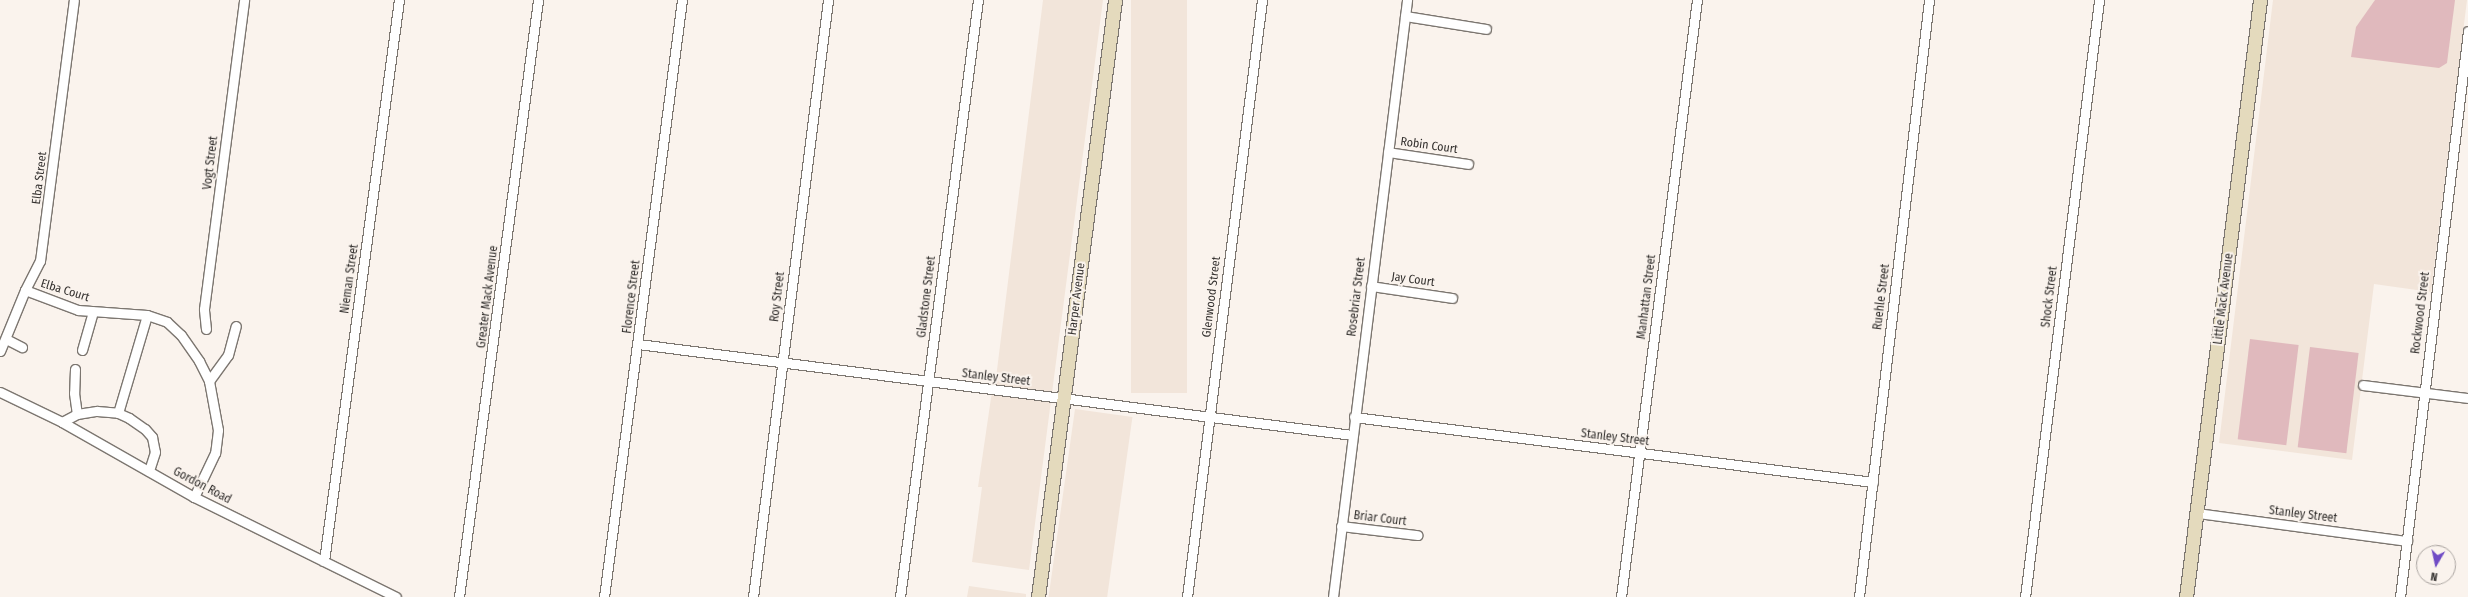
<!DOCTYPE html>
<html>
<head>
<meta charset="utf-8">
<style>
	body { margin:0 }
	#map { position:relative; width:2468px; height:597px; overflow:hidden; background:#faf3ed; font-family:"Fira Sans Condensed",sans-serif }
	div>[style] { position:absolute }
	.built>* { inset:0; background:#f2e5da; transform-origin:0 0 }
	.green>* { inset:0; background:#e0b9bd; transform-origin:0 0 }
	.roads { filter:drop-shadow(1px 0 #7c7670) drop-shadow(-1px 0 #7c7670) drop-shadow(0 1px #7c7670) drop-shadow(0 -1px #7c7670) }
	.street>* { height:9px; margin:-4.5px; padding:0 4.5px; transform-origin:4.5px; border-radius:4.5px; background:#fff }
	.secondary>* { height:13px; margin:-6.5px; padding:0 6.5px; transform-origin:6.5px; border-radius:6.5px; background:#e4dabd }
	span { translate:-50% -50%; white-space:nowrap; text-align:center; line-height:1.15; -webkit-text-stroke:4px #faf3ed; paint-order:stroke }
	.street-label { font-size:12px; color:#34312f }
	.north { position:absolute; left:2416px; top:545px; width:40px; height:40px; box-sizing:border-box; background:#faf3ed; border:1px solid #aba5a1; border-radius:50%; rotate:189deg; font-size:11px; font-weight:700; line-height:16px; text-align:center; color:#34312f }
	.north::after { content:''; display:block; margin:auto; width:14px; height:18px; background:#704cc5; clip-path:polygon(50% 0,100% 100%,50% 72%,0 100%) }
</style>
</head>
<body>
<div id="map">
	<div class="built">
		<i style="clip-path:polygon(1043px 0,1103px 0,1029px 570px,972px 562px,982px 487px,978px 487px,991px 398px,996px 378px)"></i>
		<i style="left:1131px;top:0;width:56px;height:393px"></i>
		<i style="clip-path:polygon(2273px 0,2467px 0,2431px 292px,2374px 284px,2352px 460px,2219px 443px)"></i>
		<i style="left:1075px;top:409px;width:58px;height:190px;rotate:8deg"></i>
		<i style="clip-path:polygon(969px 586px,1026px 594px,1026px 597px,967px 597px)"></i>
	</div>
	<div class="green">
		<i style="clip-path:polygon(2375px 0,2455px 0,2447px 63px,2439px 68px,2351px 57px,2356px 27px)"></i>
		<i style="left:2250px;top:339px;width:49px;height:101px;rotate:7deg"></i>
		<i style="left:2310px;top:347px;width:49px;height:101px;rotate:7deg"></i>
	</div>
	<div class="roads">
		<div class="street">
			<i style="left:1405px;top:16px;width:82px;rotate:9.1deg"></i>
			<i style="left:1388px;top:152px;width:81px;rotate:8.5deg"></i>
			<i style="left:1371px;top:286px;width:82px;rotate:8.4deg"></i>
			<i style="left:25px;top:290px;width:57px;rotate:20.7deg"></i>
			<i style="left:78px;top:310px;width:69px;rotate:4.1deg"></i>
			<i style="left:147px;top:315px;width:21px;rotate:19deg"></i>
			<i style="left:167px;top:322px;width:19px;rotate:43deg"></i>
			<i style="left:181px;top:335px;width:32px;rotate:55deg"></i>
			<i style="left:199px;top:361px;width:22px;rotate:63deg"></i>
			<i style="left:209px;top:381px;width:50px;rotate:79.6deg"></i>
			<i style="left:218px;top:430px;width:23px;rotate:97deg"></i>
			<i style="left:215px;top:453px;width:49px;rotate:115.5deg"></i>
			<i style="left:206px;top:329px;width:20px;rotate:-96deg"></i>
			<i style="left:204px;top:309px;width:312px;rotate:-82.6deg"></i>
			<i style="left:6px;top:339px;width:18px;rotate:27deg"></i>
			<i style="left:638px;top:344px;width:720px;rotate:7.26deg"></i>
			<i style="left:82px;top:350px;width:40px;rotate:-74deg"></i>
			<i style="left:0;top:351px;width:66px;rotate:-67.7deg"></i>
			<i style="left:25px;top:290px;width:33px;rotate:-63deg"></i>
			<i style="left:40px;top:261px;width:263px;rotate:-82.6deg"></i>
			<i style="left:75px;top:369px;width:24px;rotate:92deg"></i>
			<i style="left:74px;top:393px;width:21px;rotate:82deg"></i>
			<i style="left:209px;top:381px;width:32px;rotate:-54deg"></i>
			<i style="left:228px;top:355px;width:30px;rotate:-75deg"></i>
			<i style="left:2363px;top:385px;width:106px;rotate:7.1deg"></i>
			<i style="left:0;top:392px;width:69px;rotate:25.8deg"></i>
			<i style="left:62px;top:422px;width:152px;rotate:29.6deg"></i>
			<i style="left:194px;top:497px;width:225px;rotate:26.3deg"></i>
			<i style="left:118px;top:413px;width:102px;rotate:-73.5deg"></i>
			<i style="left:1354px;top:417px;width:523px;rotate:7.14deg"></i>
			<i style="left:62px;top:422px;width:17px;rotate:-28deg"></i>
			<i style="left:77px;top:414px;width:20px;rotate:-9deg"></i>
			<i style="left:97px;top:411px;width:21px;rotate:5deg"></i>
			<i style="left:118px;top:413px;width:12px;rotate:24deg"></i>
			<i style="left:129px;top:418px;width:19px;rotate:35deg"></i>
			<i style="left:145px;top:429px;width:11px;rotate:49deg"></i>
			<i style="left:152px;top:437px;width:15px;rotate:79deg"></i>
			<i style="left:155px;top:452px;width:20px;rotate:108deg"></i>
			<i style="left:2197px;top:513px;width:212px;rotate:7.6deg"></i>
			<i style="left:1341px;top:526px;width:77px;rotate:6.8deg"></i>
			<i style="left:324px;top:561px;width:566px;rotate:-82.39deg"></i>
			<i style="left:459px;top:597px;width:602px;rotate:-82.46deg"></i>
			<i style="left:604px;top:597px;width:602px;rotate:-82.56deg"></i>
			<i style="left:753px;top:597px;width:602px;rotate:-82.84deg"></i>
			<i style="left:900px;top:597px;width:602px;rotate:-82.56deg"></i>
			<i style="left:1187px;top:597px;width:602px;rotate:-82.84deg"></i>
			<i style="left:1333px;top:597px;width:602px;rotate:-82.93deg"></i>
			<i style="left:1621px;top:597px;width:602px;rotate:-82.75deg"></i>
			<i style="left:1859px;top:597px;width:601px;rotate:-83.31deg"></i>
			<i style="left:2025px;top:597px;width:602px;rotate:-82.93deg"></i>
			<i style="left:2400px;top:597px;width:570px;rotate:-83.15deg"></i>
		</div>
		<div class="secondary">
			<i style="left:1038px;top:597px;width:602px;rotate:-82.65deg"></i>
			<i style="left:2186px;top:597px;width:602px;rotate:-82.93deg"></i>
		</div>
	</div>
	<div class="street-label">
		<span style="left:1429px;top:146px;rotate:8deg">Robin Court</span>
		<span style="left:211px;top:163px;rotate:-83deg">Vogt Street</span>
		<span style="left:40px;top:178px;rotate:-83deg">Elba Street</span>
		<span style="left:350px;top:279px;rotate:-82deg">Nieman Street</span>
		<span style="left:1413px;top:280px;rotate:8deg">Jay Court</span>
		<span style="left:65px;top:291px;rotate:17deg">Elba Court</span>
		<span style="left:488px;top:297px;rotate:-83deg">Greater Mack Avenue</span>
		<span style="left:632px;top:297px;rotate:-83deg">Florence Street</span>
		<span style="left:778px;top:297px;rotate:-83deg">Roy Street</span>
		<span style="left:927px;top:297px;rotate:-83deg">Gladstone Street</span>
		<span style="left:1212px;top:297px;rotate:-83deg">Glenwood Street</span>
		<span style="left:1357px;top:297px;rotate:-83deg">Rosebriar Street</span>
		<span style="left:1647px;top:297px;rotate:-83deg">Manhattan Street</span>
		<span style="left:1882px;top:297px;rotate:-83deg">Ruehle Street</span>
		<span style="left:2050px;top:297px;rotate:-83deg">Shock Street</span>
		<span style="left:1077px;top:299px;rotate:-83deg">Harper Avenue</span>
		<span style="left:2224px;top:299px;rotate:-83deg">Little Mack Avenue</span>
		<span style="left:2421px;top:313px;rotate:-83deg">Rockwood Street</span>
		<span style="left:996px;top:378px;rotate:7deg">Stanley Street</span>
		<span style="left:1615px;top:438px;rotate:7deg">Stanley Street</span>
		<span style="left:202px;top:486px;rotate:28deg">Gordon Road</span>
		<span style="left:2303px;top:515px;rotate:7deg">Stanley Street</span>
		<span style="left:1380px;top:519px;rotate:7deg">Briar Court</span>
	</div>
	<div class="north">N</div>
</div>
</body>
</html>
